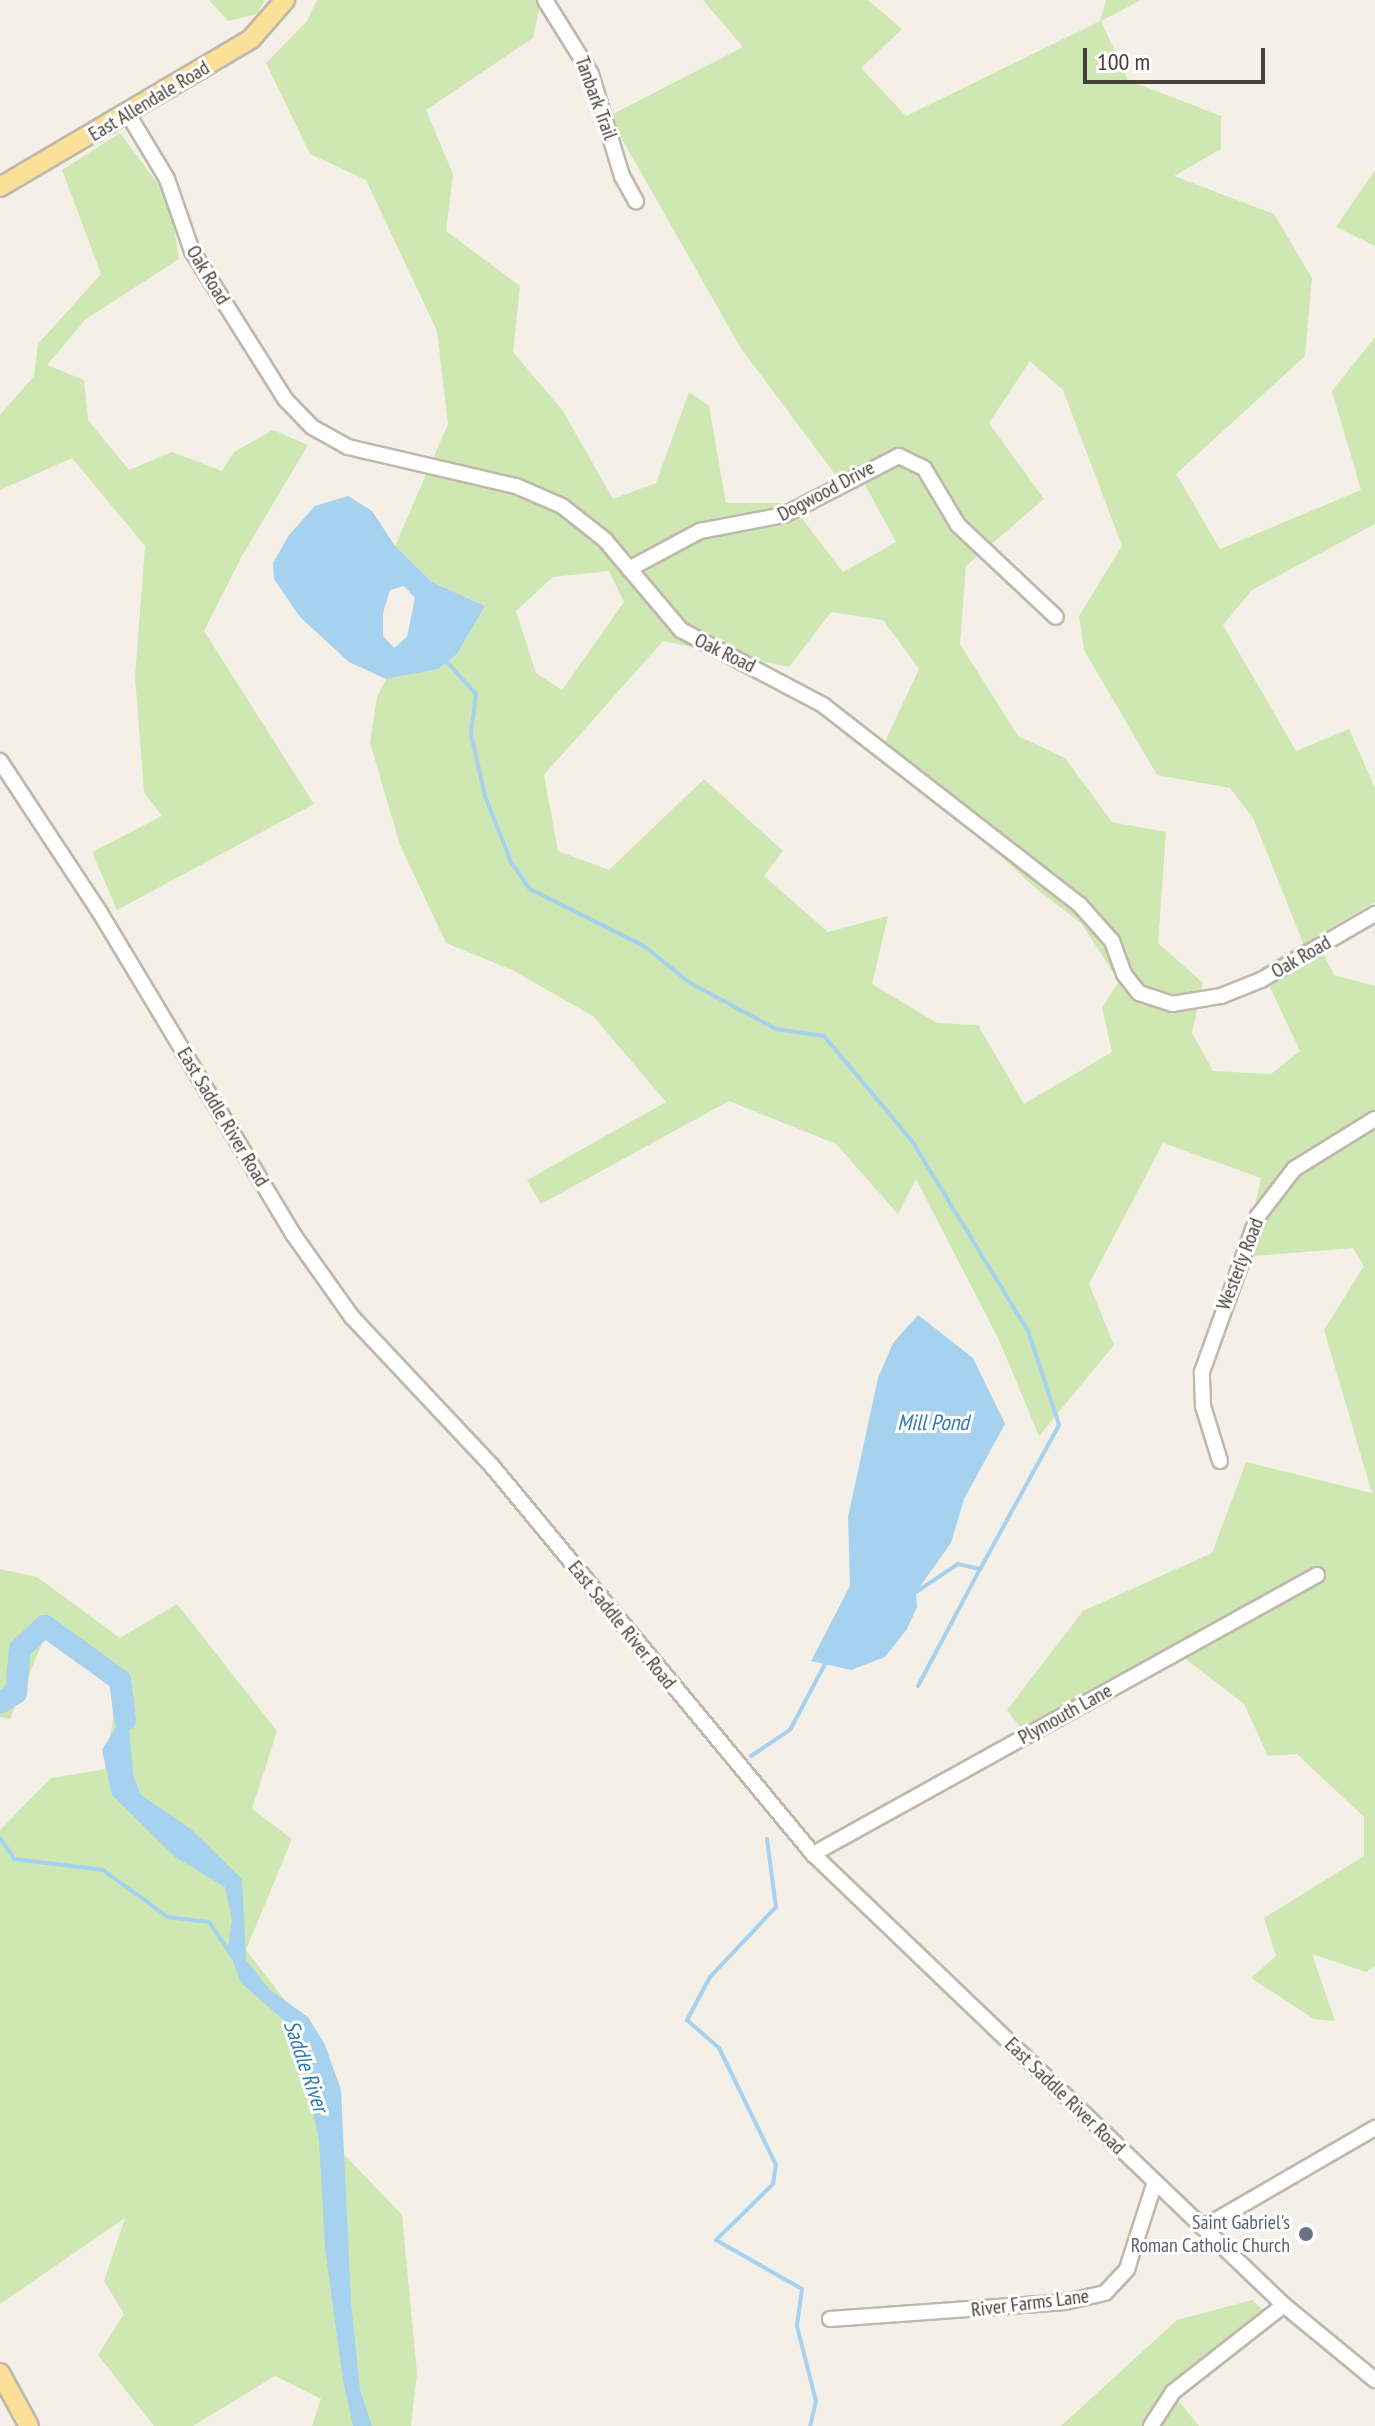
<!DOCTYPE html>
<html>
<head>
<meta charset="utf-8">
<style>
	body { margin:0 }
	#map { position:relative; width:1375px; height:2426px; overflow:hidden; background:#f4f0e8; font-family:"PT Sans Narrow",sans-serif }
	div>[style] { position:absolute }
	.green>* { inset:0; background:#cfe7b2 }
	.water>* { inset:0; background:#a6d1ef }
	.stream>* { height:4px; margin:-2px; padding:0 2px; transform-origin:2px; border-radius:2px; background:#a6d1ef }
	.river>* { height:22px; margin:-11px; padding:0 11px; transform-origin:11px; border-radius:11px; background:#a6d1ef }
	.roads { filter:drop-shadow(2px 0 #bfb8ab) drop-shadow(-2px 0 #bfb8ab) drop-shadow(0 2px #bfb8ab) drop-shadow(0 -2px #bfb8ab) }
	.minor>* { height:14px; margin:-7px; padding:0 7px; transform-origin:7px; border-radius:7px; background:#fff }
	.major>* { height:18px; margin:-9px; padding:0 9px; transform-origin:9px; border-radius:9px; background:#fce099 }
	.dots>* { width:22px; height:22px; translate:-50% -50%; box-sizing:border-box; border:4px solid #fff; border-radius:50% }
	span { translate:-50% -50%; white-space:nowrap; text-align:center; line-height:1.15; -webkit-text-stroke:6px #fff; paint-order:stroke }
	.street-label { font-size:20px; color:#474137 }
	.worship-label { font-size:20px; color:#5b616d }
	.right { translate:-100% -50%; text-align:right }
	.water-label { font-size:22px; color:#327bb1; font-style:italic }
	.scale { position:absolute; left:1083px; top:48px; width:182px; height:36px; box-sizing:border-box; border:4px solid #474137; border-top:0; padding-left:10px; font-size:24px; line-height:28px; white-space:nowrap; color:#474137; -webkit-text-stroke:6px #fff; paint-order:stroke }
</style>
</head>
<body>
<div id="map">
	<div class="green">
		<i style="clip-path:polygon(209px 0,265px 0,257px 14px,228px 21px)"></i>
		<i style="clip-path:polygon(evenodd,317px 0,541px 0,533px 38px,426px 110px,453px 174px,446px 231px,520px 286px,513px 352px,563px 411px,613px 499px,656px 483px,689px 392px,709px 406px,726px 503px,790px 503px,843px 572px,896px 542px,856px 468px,837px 477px,740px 347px,609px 116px,743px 47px,703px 0,868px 0,902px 29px,861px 68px,906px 116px,1100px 21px,1106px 0,1141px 0,1101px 21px,1128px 80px,1221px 116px,1221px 149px,1174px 176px,1274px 214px,1312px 278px,1305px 356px,1176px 474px,1220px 549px,1361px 490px,1332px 391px,1375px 337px,1375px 524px,1252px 590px,1223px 625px,1296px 751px,1349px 729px,1375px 788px,1375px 902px,1315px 937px,1334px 975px,1375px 986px,1375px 1966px,1366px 1972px,1312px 1954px,1335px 2021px,1314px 2019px,1251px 1978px,1276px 1956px,1264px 1918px,1364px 1856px,1364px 1817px,1297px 1754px,1268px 1756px,1244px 1704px,1169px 1646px,1023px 1731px,1007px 1710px,1083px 1611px,1212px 1553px,1246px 1462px,1372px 1493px,1324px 1330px,1364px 1266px,1353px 1248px,1243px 1257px,1261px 1178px,1163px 1143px,1089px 1284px,1114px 1345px,1039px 1436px,999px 1340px,916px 1179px,898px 1214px,836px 1144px,729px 1101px,541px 1204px,527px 1180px,666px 1102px,593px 1016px,512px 970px,446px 943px,400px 845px,370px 743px,377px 697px,386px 679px,438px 669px,457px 654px,485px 606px,432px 582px,395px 546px,448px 424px,437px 331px,366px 180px,310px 154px,266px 63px,307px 21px,317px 0,1030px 361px,1063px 390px,1122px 546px,1079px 616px,1084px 650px,1157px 775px,1230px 788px,1253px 818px,1303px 943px,1261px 968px,1300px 1051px,1271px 1074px,1213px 1071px,1192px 1033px,1203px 983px,1158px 943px,1166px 832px,1112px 822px,1065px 758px,1018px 736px,960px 644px,966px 566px,1044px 499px,989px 423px,1030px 361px,317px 0,609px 571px,624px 602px,562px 690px,536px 673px,516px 611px,553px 577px,609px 571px,317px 0,831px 612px,883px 620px,919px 669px,883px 746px,1034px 887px,1081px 923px,1119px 981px,1102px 1008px,1112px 1052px,1024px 1104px,978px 1025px,937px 1023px,872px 984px,888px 916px,828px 932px,764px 876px,783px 851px,704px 779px,609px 870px,558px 851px,544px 775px,663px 641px,789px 667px,831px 612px)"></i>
		<i style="clip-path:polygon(120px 133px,170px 200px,179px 259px,86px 319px,47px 365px,84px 380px,88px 420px,129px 470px,172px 452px,222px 471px,234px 452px,273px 430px,308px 445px,242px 556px,204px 631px,314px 804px,117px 910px,92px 852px,162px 816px,144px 792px,135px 677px,145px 546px,72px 458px,0 490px,0 415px,34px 376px,38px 344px,101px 274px,62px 170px)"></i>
		<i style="clip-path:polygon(1375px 170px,1375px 246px,1336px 227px)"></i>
		<i style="clip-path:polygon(0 1569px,37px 1577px,120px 1638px,177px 1604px,277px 1731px,252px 1809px,292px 1839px,246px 1950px,304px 2025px,340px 2150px,402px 2215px,417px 2373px,411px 2426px,312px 2426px,321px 2399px,275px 2376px,193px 2426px,154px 2426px,98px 2355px,124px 2314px,104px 2281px,125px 2218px,0 2304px,0 1830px,51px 1778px,105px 1769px,118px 1688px,47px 1632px,10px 1719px,0 1717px)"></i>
		<i style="clip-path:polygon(1252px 2300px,1263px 2310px,1166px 2386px,1199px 2426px,1061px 2426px,1177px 2320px)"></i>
	</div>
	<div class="water">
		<i style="clip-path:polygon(evenodd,348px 496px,372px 511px,395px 546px,432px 582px,485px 606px,457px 654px,438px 669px,386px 679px,349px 662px,300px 617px,274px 579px,273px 563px,289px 535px,315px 506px,348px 496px,404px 586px,415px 598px,407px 637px,394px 648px,383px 636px,383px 613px,390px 590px,404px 586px)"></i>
		<i style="clip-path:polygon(918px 1315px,973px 1358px,1005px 1424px,964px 1499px,951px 1543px,916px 1592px,917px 1607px,907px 1629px,885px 1657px,851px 1670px,811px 1661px,850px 1586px,848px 1517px,878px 1378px,893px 1343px)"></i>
		<i style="clip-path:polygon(126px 1690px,133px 1774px,140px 1794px,192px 1830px,242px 1879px,246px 1960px,270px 1990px,308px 2017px,325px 2045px,341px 2090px,351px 2302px,360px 2390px,372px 2426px,353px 2426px,343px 2380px,325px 2248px,319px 2139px,294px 2029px,241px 1983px,228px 1948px,232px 1920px,225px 1887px,175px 1857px,112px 1795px,102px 1750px,121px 1719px,121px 1705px,113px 1695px)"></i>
	</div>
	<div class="stream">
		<i style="left:447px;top:662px;width:43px;rotate:47.8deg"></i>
		<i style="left:476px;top:694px;width:40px;rotate:97.1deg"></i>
		<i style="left:471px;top:734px;width:64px;rotate:77.3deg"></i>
		<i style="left:485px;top:796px;width:71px;rotate:68.5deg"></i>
		<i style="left:511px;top:862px;width:33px;rotate:55deg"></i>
		<i style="left:530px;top:889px;width:127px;rotate:26.6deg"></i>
		<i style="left:644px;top:946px;width:59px;rotate:38.8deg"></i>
		<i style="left:690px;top:983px;width:98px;rotate:28.1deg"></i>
		<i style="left:776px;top:1029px;width:49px;rotate:8.3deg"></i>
		<i style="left:824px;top:1036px;width:137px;rotate:50deg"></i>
		<i style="left:912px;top:1141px;width:223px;rotate:58.6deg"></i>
		<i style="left:1028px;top:1331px;width:99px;rotate:71.7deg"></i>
		<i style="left:1059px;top:1425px;width:164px;rotate:118.7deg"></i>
		<i style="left:980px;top:1569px;width:23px;rotate:-167deg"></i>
		<i style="left:958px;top:1564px;width:50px;rotate:146.3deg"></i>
		<i style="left:918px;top:1686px;width:132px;rotate:-62.1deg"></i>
		<i style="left:751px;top:1756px;width:47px;rotate:-33.7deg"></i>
		<i style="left:790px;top:1730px;width:75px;rotate:-62.1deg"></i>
		<i style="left:0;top:1838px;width:25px;rotate:56deg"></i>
		<i style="left:14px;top:1859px;width:90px;rotate:7deg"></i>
		<i style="left:103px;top:1870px;width:80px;rotate:35.9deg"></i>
		<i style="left:168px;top:1917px;width:41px;rotate:7deg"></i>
		<i style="left:209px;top:1922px;width:41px;rotate:55.9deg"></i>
		<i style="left:767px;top:1839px;width:69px;rotate:82.5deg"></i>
		<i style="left:776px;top:1907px;width:96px;rotate:133.3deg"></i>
		<i style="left:710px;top:1977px;width:49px;rotate:118.1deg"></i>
		<i style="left:687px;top:2020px;width:43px;rotate:41.2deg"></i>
		<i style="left:719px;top:2048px;width:130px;rotate:64deg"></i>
		<i style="left:776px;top:2165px;width:19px;rotate:99deg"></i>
		<i style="left:773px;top:2184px;width:80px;rotate:135.5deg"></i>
		<i style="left:716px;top:2240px;width:99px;rotate:29.7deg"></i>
		<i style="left:802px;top:2289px;width:37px;rotate:98deg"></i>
		<i style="left:797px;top:2326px;width:77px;rotate:75.8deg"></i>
		<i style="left:816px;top:2401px;width:26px;rotate:103deg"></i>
	</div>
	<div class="river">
		<i style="left:0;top:1703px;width:19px;rotate:-32deg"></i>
		<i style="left:16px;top:1693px;width:44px;rotate:-84.8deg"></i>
		<i style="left:20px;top:1649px;width:34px;rotate:-43deg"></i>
		<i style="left:45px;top:1626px;width:92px;rotate:35.8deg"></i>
		<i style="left:120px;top:1680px;width:40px;rotate:82.9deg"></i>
	</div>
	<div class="roads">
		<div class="minor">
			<i style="left:545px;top:0;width:87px;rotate:58.1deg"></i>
			<i style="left:591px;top:74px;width:107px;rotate:73.1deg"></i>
			<i style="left:622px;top:176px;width:29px;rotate:61deg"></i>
			<i style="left:128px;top:114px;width:76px;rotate:59deg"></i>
			<i style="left:167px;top:179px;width:76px;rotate:70.9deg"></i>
			<i style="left:192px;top:251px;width:176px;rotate:57.8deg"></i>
			<i style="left:286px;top:400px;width:37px;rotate:46deg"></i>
			<i style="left:312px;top:427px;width:41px;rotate:29.1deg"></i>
			<i style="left:348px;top:447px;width:172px;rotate:13.1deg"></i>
			<i style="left:516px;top:486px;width:50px;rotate:23.5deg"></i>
			<i style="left:562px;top:506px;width:55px;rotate:38.3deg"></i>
			<i style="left:605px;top:540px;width:118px;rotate:49.8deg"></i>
			<i style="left:681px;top:630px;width:161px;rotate:27.8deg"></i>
			<i style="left:823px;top:705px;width:324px;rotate:37.9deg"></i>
			<i style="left:1079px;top:904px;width:50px;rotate:48.3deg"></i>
			<i style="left:1112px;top:941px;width:35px;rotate:70deg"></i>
			<i style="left:1124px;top:974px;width:24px;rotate:52deg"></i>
			<i style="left:1139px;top:993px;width:35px;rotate:18deg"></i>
			<i style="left:1172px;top:1004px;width:50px;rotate:-9.3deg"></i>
			<i style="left:1221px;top:996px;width:43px;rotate:-21.8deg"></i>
			<i style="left:1261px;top:980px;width:132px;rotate:-30.1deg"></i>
			<i style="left:629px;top:569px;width:81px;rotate:-28.2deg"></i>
			<i style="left:700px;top:531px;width:86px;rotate:-10.8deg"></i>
			<i style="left:784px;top:515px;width:129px;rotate:-27.2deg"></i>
			<i style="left:899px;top:456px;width:28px;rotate:26deg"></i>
			<i style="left:924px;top:468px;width:66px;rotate:59.2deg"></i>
			<i style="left:958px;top:525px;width:134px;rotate:43.2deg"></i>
			<i style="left:0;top:761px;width:180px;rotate:56.6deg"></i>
			<i style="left:99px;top:911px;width:377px;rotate:59deg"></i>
			<i style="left:293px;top:1234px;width:102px;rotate:54.6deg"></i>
			<i style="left:352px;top:1317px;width:204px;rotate:46.8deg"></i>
			<i style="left:492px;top:1466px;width:504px;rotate:50.4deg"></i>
			<i style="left:813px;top:1854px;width:652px;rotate:43.76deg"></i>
			<i style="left:1284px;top:2305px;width:118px;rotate:39.5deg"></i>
			<i style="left:1220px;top:1461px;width:58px;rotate:-107.2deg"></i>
			<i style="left:1203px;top:1406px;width:34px;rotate:-92deg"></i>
			<i style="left:1202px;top:1372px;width:166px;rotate:-70.3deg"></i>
			<i style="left:1258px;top:1216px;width:59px;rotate:-52.5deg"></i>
			<i style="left:1294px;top:1169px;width:95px;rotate:-31.7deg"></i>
			<i style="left:813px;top:1854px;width:576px;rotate:-28.97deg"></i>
			<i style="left:1204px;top:2227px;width:198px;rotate:-30.1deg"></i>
			<i style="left:830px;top:2319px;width:236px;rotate:-4.1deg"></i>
			<i style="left:1065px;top:2302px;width:41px;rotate:-12.7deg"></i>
			<i style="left:1105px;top:2293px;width:33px;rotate:-47deg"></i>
			<i style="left:1127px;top:2269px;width:91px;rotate:-72.2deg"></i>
			<i style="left:1151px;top:2426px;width:40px;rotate:-57.1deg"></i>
			<i style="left:1173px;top:2392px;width:141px;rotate:-38.1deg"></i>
		</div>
		<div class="major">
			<i style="left:0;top:187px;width:291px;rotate:-30.5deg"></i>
			<i style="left:251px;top:39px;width:52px;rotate:-48.9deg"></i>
			<i style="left:0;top:2373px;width:60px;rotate:61.3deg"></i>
		</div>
	</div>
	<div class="dots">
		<i style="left:1306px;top:2234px;background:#6b7280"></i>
	</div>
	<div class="street-label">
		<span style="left:596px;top:98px;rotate:70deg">Tanbark Trail</span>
		<span style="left:149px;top:101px;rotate:-31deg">East Allendale Road</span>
		<span style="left:208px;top:275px;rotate:59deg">Oak Road</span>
		<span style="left:826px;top:491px;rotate:-28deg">Dogwood Drive</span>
		<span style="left:725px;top:653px;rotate:26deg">Oak Road</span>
		<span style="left:1301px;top:957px;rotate:-30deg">Oak Road</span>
		<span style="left:223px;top:1117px;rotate:59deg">East Saddle River Road</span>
		<span style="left:1240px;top:1264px;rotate:-69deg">Westerly Road</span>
		<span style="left:622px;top:1625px;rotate:51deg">East Saddle River Road</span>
		<span style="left:1065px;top:1714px;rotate:-29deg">Plymouth Lane</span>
		<span style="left:1065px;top:2096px;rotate:44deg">East Saddle River Road</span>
		<span style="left:1030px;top:2303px;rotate:-7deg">River Farms Lane</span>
	</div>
	<div class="worship-label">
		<span class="right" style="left:1290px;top:2234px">Saint Gabriel's<br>Roman Catholic Church</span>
	</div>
	<div class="water-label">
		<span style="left:933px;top:1423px">Mill Pond</span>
		<span style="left:306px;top:2066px;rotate:71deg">Saddle River</span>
	</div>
	<div class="scale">100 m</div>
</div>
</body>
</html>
